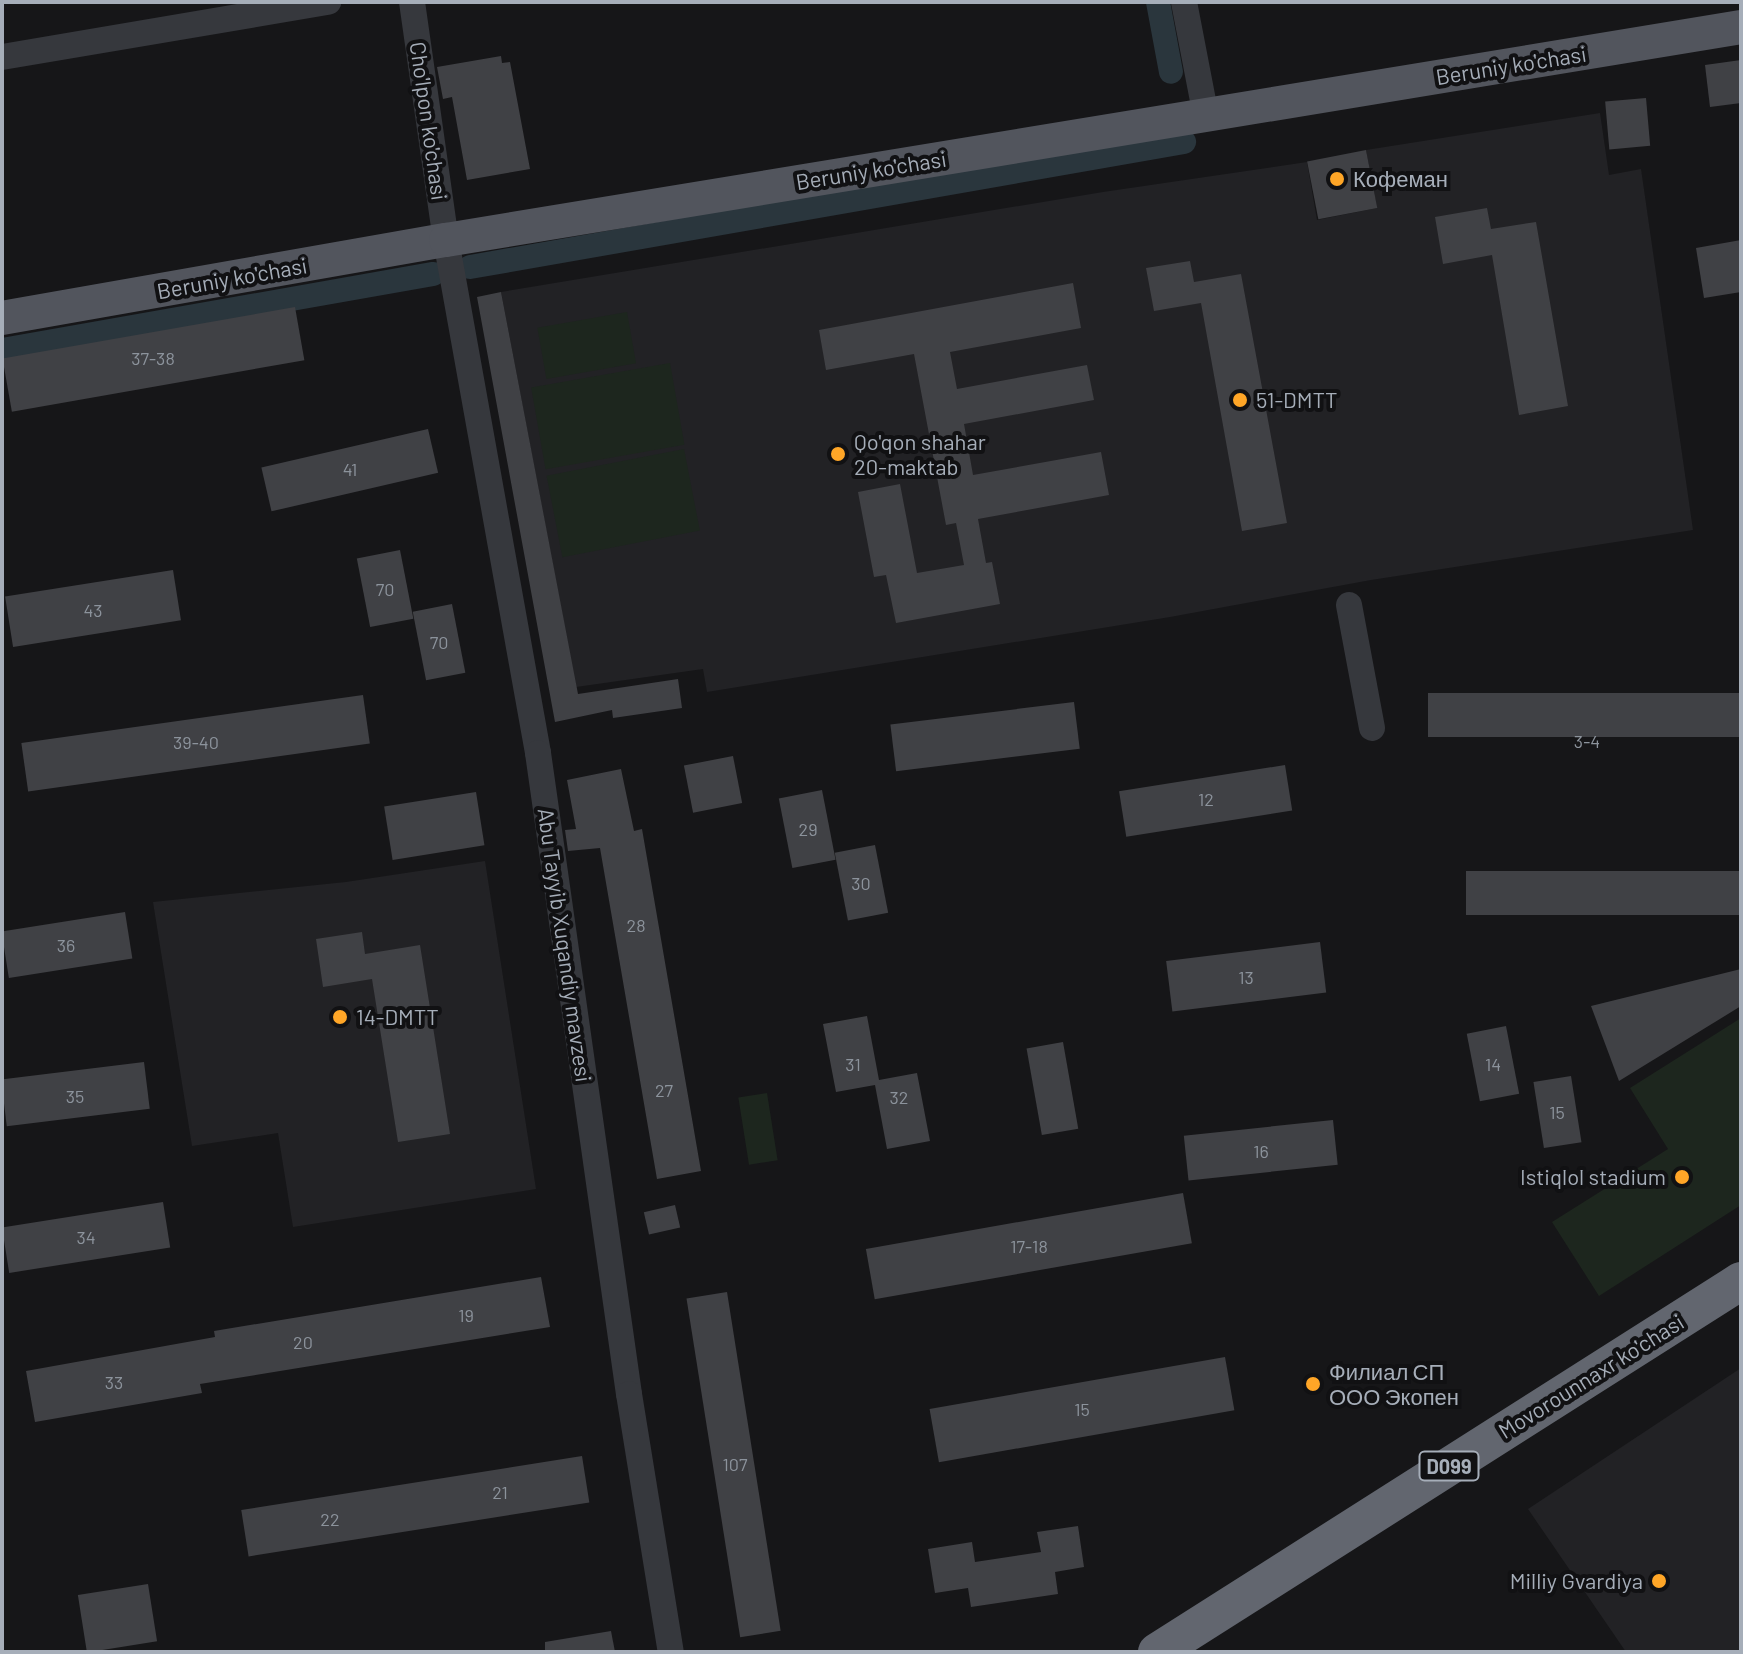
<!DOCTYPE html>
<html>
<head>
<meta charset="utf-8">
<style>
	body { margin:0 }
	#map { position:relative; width:1743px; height:1654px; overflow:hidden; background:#161618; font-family:Barlow,sans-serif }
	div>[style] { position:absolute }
	.built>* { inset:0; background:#222225 }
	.green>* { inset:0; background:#1d261e; transform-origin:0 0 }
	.canal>* { height:24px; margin:-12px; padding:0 12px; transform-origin:12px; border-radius:12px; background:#2a363d }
	.building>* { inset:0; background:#404145; transform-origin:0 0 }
	.minor>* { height:26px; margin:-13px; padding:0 13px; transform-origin:13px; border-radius:13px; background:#36383d }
	.major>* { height:34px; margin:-17px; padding:0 17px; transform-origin:17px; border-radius:17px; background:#52555d }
	.highway>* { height:38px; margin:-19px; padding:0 19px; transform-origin:19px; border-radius:19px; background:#62666f }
	.dots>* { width:22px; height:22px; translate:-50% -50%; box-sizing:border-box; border:4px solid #111113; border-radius:50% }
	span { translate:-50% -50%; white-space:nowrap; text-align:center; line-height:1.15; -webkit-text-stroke:8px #111113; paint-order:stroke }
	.number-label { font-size:18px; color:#8c939c }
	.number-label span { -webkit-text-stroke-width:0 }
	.shield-label span { padding:2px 6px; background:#111113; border:2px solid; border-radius:6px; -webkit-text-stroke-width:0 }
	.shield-label { font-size:20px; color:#a6aeb9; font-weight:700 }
	.street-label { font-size:22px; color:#a6aeb9 }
	.poi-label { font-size:22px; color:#a6aeb9 }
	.left { translate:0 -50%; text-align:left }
	.right { translate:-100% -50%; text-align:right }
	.frame { position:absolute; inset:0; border:4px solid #a6aeb9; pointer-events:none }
</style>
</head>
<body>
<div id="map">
	<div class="built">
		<i style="clip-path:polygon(1600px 113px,1609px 175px,1641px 169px,1693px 530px,1371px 580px,1170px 617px,707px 692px,703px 669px,576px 687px,501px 292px,1103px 192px,1307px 162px,1317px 220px,1377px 208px,1366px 150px)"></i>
		<i style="clip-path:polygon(485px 861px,536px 1189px,293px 1227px,278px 1133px,192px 1146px,153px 902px,346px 882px)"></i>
		<i style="clip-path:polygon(1741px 1368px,1741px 1652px,1626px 1652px,1528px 1509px)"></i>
	</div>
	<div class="green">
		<i style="left:627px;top:312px;width:52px;height:91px;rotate:80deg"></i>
		<i style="left:670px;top:363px;width:83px;height:141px;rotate:80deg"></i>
		<i style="left:684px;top:449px;width:83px;height:140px;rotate:79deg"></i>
		<i style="clip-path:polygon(1741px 1018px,1741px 1205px,1599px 1296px,1552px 1222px,1668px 1149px,1630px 1088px)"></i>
		<i style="left:767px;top:1093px;width:68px;height:29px;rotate:81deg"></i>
	</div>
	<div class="canal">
		<i style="left:1158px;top:2px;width:71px;rotate:79.5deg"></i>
		<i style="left:470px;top:267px;width:725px;rotate:-9.93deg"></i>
		<i style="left:2px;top:350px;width:438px;rotate:-10deg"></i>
	</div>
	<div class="building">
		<i style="clip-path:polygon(501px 56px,502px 63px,510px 62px,530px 169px,467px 180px,452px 97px,443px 99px,437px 67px)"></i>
		<i style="clip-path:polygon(1741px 60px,1741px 103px,1710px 107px,1705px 65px)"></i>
		<i style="left:1646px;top:98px;width:48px;height:41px;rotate:85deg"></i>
		<i style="left:1366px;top:150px;width:59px;height:60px;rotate:79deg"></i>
		<i style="clip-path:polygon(1487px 208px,1491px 229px,1536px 222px,1568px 406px,1519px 415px,1492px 255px,1443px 264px,1435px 217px)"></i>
		<i style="clip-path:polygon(1741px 240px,1741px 292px,1704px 298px,1696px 248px)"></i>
		<i style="clip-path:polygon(1190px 261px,1194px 282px,1241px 274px,1287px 523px,1242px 531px,1201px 303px,1154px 311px,1146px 268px)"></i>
		<i style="clip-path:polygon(1073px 283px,1081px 328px,950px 352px,957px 389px,1087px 365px,1094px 400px,964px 424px,973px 475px,1101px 452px,1109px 495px,978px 519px,986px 563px,992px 562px,1000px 604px,896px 623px,886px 575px,874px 577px,858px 492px,900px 484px,917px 573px,964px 565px,956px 523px,946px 525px,914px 354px,826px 370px,819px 330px)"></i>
		<i style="clip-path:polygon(501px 292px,578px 694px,678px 679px,682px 708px,613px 718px,612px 710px,555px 722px,477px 297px)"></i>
		<i style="left:295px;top:307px;width:54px;height:297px;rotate:80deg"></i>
		<i style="left:428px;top:429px;width:45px;height:171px;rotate:77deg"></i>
		<i style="left:400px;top:550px;width:70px;height:44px;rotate:79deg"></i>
		<i style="left:173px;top:570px;width:51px;height:170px;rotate:81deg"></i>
		<i style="left:452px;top:604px;width:70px;height:40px;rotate:79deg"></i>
		<i style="left:1741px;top:693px;width:44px;height:313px;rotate:90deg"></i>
		<i style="left:363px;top:695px;width:49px;height:345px;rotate:82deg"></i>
		<i style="left:1074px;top:702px;width:47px;height:185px;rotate:83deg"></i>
		<i style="left:733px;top:756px;width:48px;height:50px;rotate:79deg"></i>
		<i style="left:1285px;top:765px;width:46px;height:168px;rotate:81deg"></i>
		<i style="clip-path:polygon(621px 769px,634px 831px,642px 829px,701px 1171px,657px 1179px,600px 848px,568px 851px,565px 830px,576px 829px,567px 780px)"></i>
		<i style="left:822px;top:790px;width:71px;height:44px;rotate:79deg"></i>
		<i style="left:476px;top:792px;width:54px;height:93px;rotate:81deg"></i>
		<i style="left:875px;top:845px;width:69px;height:41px;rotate:79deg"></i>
		<i style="left:1741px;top:871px;width:44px;height:275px;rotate:90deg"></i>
		<i style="left:125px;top:912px;width:47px;height:125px;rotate:81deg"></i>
		<i style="clip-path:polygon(362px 932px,365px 954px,420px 945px,450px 1134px,398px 1142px,372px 979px,323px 987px,316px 939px)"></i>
		<i style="left:1320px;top:942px;width:51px;height:155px;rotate:83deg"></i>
		<i style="clip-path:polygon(1741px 969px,1741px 1006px,1619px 1081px,1591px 1006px)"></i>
		<i style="clip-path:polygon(867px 1016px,879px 1080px,917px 1073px,930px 1141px,887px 1149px,875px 1085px,836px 1092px,823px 1024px)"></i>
		<i style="left:1506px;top:1026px;width:69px;height:40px;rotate:79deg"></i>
		<i style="left:1063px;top:1042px;width:88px;height:37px;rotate:80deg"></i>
		<i style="left:144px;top:1062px;width:47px;height:144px;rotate:83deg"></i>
		<i style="left:1571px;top:1076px;width:67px;height:38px;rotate:81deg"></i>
		<i style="left:1333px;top:1120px;width:45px;height:150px;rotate:84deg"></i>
		<i style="left:1183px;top:1193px;width:51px;height:322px;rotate:80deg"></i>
		<i style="left:163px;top:1202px;width:46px;height:163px;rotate:81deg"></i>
		<i style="left:675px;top:1205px;width:23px;height:32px;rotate:77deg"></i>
		<i style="clip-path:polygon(541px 1277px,550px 1327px,200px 1384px,202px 1393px,35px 1422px,26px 1371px,215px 1337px,214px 1331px)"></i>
		<i style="left:727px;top:1292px;width:343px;height:41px;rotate:81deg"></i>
		<i style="left:1225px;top:1357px;width:54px;height:300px;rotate:80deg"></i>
		<i style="left:582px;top:1456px;width:47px;height:345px;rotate:81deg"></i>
		<i style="clip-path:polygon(1078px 1526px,1084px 1567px,1055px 1572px,1058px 1594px,971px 1607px,968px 1588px,935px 1593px,928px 1549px,972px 1542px,975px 1562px,1041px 1552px,1037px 1532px)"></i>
		<i style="left:148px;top:1584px;width:58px;height:71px;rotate:81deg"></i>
		<i style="clip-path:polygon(611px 1631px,615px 1652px,545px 1652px,545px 1642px)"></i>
	</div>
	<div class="minor">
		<i style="left:412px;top:2px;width:240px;rotate:81.9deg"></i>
		<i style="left:446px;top:240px;width:521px;rotate:79.83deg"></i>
		<i style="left:538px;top:753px;width:647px;rotate:81.92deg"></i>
		<i style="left:629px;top:1394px;width:261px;rotate:80.8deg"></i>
		<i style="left:1184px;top:2px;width:116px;rotate:79.1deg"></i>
		<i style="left:2px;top:57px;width:331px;rotate:-9.6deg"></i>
		<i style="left:1349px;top:605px;width:125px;rotate:79.4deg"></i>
	</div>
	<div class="major">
		<i style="left:2px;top:318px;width:451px;rotate:-10deg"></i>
		<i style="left:446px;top:240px;width:1312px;rotate:-9.34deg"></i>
	</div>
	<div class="highway">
		<i style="left:1157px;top:1652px;width:692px;rotate:-32.43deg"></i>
	</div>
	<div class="dots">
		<i style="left:1337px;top:179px;background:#ffa627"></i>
		<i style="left:1240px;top:400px;background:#ffa627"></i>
		<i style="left:838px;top:454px;background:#ffa627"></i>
		<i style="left:340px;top:1017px;background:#ffa627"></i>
		<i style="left:1682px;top:1177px;background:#ffa627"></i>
		<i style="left:1313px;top:1384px;background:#ffa627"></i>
		<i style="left:1659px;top:1581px;background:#ffa627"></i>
	</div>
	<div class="number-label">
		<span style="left:153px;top:358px">37-38</span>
		<span style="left:350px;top:469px">41</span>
		<span style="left:385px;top:589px">70</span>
		<span style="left:93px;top:610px">43</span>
		<span style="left:439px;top:642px">70</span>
		<span style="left:1587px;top:741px">3-4</span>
		<span style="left:196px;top:742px">39-40</span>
		<span style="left:1206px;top:799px">12</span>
		<span style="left:808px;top:829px">29</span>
		<span style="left:861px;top:883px">30</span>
		<span style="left:636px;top:925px">28</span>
		<span style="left:66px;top:945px">36</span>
		<span style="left:1246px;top:977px">13</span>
		<span style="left:853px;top:1064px">31</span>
		<span style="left:1493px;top:1064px">14</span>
		<span style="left:664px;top:1090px">27</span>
		<span style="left:75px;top:1096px">35</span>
		<span style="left:899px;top:1097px">32</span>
		<span style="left:1557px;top:1112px">15</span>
		<span style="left:1261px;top:1151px">16</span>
		<span style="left:86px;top:1237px">34</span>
		<span style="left:1029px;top:1246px">17-18</span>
		<span style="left:466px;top:1315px">19</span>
		<span style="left:303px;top:1342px">20</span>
		<span style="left:114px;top:1382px">33</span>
		<span style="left:1082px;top:1409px">15</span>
		<span style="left:735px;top:1464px">107</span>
		<span style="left:500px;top:1492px">21</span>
		<span style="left:330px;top:1519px">22</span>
	</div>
	<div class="shield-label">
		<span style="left:1449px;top:1466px">D099</span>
	</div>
	<div class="street-label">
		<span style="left:1511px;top:65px;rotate:-9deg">Beruniy ko'chasi</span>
		<span style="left:429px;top:121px;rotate:82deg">Cho'lpon ko'chasi</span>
		<span style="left:871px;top:170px;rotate:-9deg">Beruniy ko'chasi</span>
		<span style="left:232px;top:278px;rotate:-10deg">Beruniy ko'chasi</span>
		<span style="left:565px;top:945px;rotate:82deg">Abu Tayyib Xuqandiy mavzesi</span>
		<span style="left:1591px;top:1376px;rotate:-32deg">Movorounnaxr ko'chasi</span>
	</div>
	<div class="poi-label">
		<span class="left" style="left:1353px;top:179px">Кофеман</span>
		<span class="left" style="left:1256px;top:400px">51-DMTT</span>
		<span class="left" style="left:854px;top:454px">Qo'qon shahar<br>20-maktab</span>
		<span class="left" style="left:356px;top:1017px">14-DMTT</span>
		<span class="right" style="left:1666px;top:1177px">Istiqlol stadium</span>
		<span class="left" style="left:1329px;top:1384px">Филиал СП<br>ООО Экопен</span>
		<span class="right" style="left:1643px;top:1581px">Milliy Gvardiya</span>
	</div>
	<div class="frame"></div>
</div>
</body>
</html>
